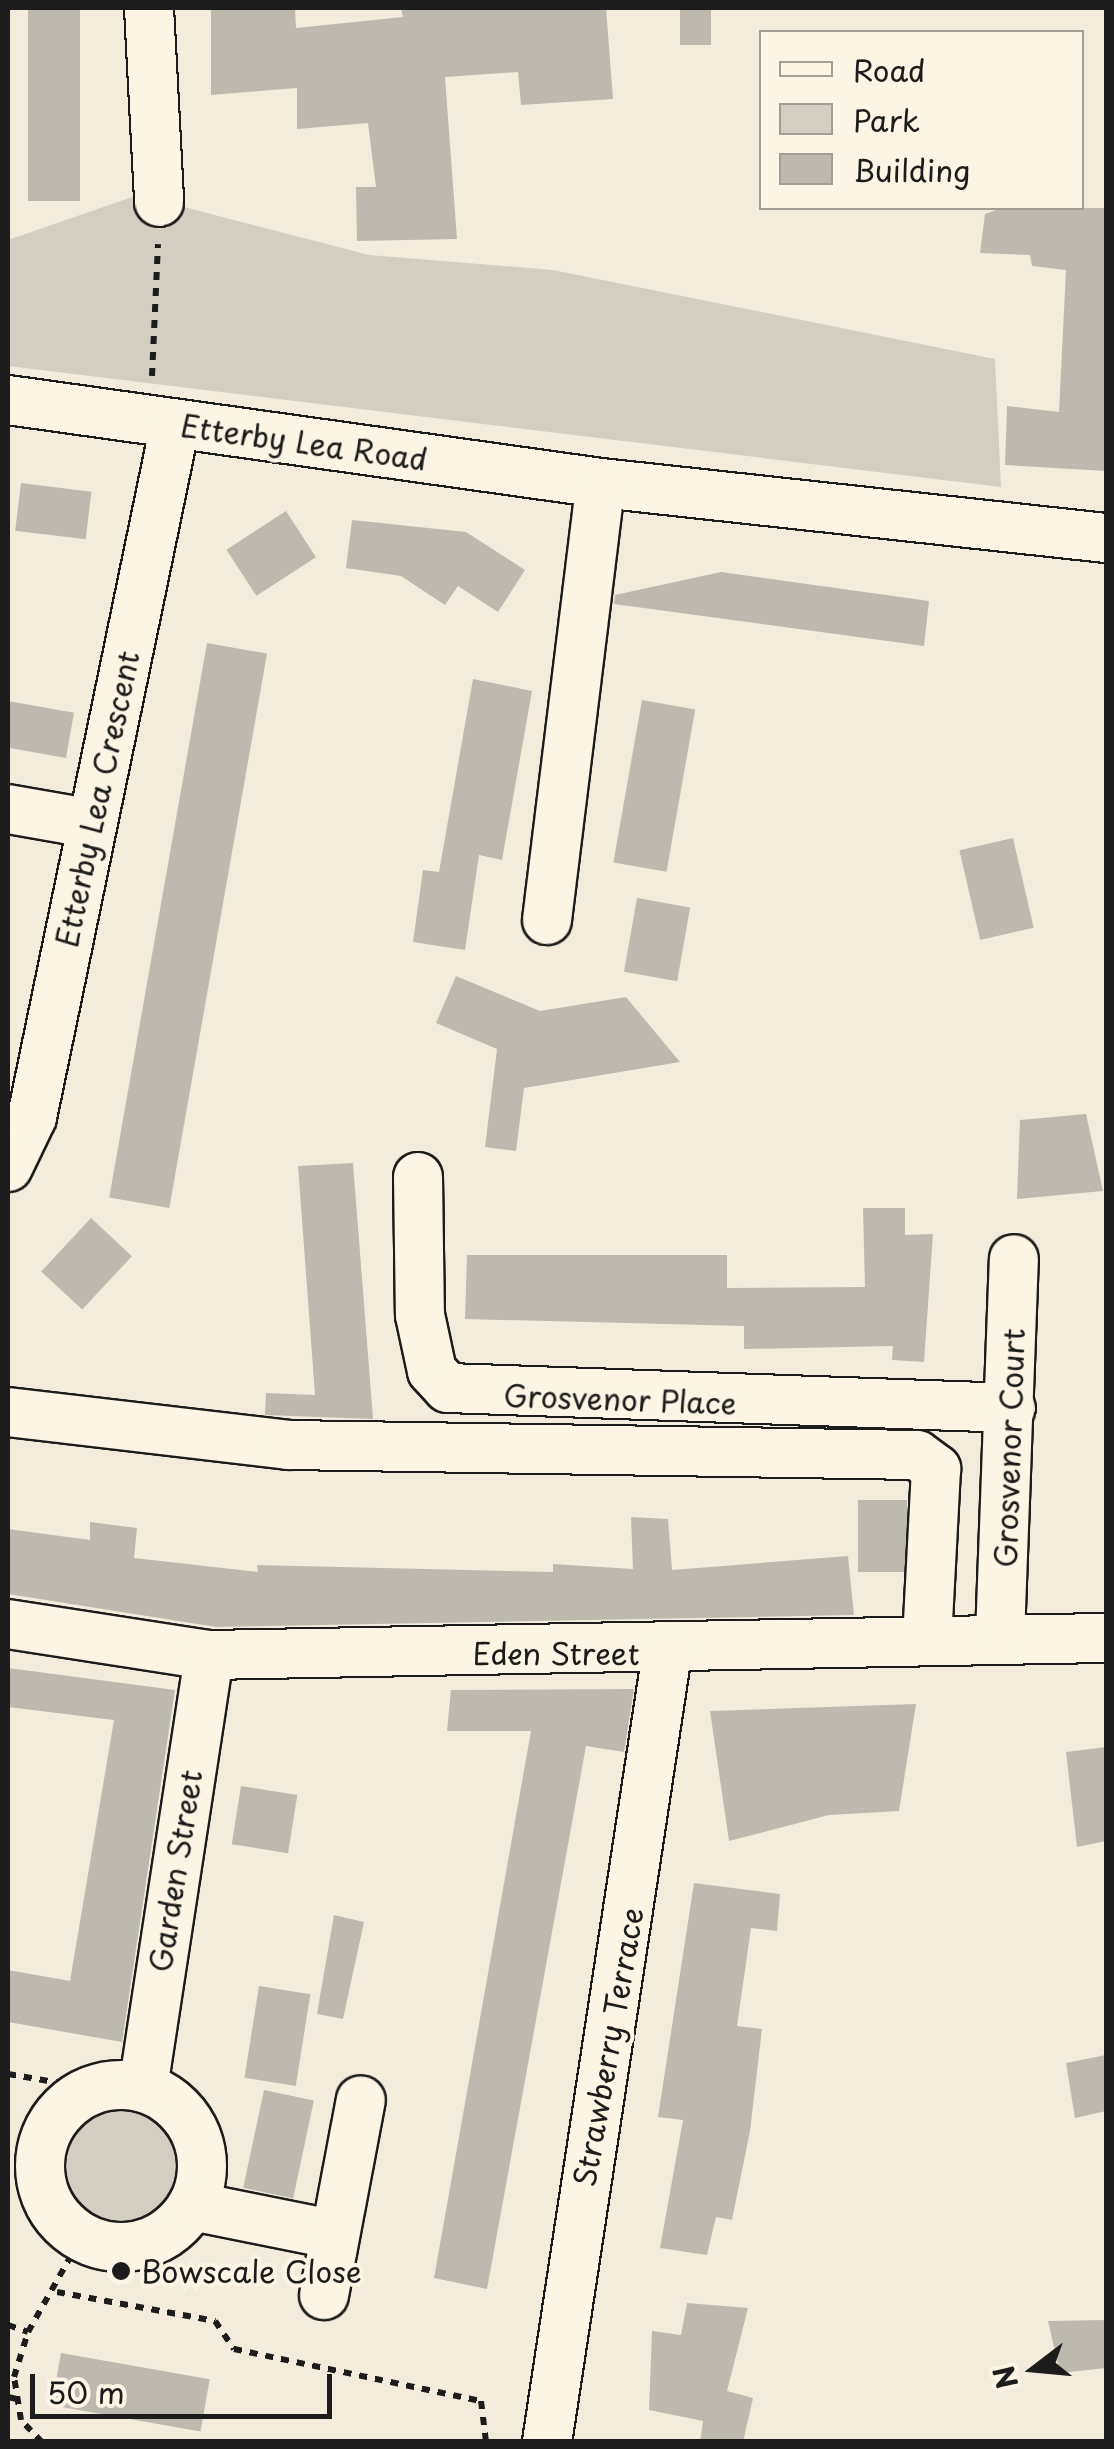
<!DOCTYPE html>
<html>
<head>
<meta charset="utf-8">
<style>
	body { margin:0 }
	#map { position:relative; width:1114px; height:2449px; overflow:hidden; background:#f3ecdd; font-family:"Playpen Sans",sans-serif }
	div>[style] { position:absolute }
	.green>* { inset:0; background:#d3cec1 }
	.round { border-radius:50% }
	.building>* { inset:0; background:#beb9ae; transform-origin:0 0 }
	.path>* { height:6px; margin-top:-3px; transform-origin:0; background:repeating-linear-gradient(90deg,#1c1c1c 0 8px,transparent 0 16px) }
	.roads { filter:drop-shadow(2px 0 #1c1c1c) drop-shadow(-2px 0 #1c1c1c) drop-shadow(0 2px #1c1c1c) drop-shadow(0 -2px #1c1c1c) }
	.minor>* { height:48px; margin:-24px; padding:0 24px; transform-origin:24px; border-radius:24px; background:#fcf5e5 }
	.minor>.ring { margin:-24px; padding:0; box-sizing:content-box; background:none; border:48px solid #fcf5e5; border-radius:50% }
	.dots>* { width:28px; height:28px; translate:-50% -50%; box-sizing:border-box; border:5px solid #fcf5e5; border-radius:50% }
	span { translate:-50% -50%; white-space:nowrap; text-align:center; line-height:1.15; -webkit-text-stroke:8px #fcf5e5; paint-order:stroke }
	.street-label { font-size:30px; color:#1c1c1c }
	.poi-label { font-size:30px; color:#1c1c1c }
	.left { translate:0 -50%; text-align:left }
	.frame { position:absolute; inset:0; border:10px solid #1c1c1c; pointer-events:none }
	.legend { position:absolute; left:759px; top:30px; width:325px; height:180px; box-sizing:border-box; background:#fcf5e5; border:2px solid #a29e95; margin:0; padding:12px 18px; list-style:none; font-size:30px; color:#1c1c1c }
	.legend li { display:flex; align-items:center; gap:20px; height:50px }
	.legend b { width:50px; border:2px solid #a29e95 }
	.north { position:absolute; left:984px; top:2319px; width:100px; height:100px; -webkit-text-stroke:8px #fcf5e5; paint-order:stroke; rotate:254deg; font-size:28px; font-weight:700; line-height:40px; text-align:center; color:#1c1c1c }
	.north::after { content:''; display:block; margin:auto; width:35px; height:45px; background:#1c1c1c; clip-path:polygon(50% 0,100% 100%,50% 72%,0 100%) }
	.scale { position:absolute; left:30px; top:2374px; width:302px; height:45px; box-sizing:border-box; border:5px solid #1c1c1c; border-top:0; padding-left:12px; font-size:30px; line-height:35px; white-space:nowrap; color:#1c1c1c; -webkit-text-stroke:8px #fcf5e5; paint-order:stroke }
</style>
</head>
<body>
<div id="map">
	<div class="green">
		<i style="clip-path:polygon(138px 195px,369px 255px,553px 270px,995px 359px,1001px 487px,8px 366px,8px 240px)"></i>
		<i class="round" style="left:63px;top:2110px;width:114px;height:114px"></i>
	</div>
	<div class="building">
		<i style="left:28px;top:8px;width:52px;height:193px"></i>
		<i style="clip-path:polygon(211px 8px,295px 8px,296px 28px,403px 17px,401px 8px,606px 8px,613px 99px,521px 105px,518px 72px,445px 77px,457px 239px,357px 241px,356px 187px,376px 187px,368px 123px,297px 129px,297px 88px,211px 95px)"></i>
		<i style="left:680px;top:8px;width:31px;height:37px"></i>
		<i style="clip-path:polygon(1002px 208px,1106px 208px,1106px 471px,1005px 465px,1007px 406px,1059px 412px,1066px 270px,1032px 266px,1030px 255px,980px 253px,985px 214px)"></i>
		<i style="left:21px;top:483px;width:71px;height:48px;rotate:7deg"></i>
		<i style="left:286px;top:511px;width:55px;height:71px;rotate:57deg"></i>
		<i style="clip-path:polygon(352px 520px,466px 532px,525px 570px,498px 612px,458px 586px,445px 605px,401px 576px,346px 568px)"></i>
		<i style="clip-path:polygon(721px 572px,929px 601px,924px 646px,614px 604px,615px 595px)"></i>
		<i style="left:207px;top:643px;width:61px;height:563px;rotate:10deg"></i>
		<i style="clip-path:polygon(473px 679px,532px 691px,502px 860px,479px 855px,465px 950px,413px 942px,423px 870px,439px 872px)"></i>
		<i style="left:642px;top:700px;width:54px;height:165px;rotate:10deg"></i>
		<i style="left:8px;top:701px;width:67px;height:46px;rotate:10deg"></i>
		<i style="left:1013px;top:838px;width:92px;height:55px;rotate:77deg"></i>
		<i style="left:637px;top:898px;width:54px;height:75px;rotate:10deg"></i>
		<i style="clip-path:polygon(456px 976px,540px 1011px,626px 997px,680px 1062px,524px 1088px,516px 1151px,485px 1147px,497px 1049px,436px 1023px)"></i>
		<i style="clip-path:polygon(1086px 1114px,1103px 1191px,1017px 1199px,1020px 1120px)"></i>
		<i style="clip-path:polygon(353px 1163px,373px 1419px,265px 1415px,266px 1393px,315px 1395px,298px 1166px)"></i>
		<i style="clip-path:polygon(863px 1208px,905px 1208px,905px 1235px,933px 1234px,924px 1362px,892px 1360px,893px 1346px,744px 1349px,744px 1326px,465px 1319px,467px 1255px,727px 1255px,727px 1288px,865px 1287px)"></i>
		<i style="left:91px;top:1218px;width:56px;height:73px;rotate:43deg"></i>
		<i style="left:858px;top:1500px;width:49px;height:72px"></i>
		<i style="clip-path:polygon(631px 1517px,668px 1519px,672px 1570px,848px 1556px,854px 1615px,216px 1627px,8px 1594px,8px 1529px,90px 1540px,90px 1522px,137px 1528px,134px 1558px,258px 1572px,257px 1565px,553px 1572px,553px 1564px,633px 1569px)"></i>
		<i style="clip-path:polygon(8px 1668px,175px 1690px,122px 2042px,8px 2022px,8px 1970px,70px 1981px,114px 1720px,8px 1707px)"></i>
		<i style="clip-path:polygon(634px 1689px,624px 1752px,586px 1746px,487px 2289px,434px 2278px,531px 1731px,447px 1731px,451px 1690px)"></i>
		<i style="clip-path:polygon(916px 1704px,899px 1811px,829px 1815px,729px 1841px,710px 1711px)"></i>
		<i style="clip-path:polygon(1106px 1747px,1106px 1841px,1077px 1847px,1066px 1752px)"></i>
		<i style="left:241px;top:1786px;width:57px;height:59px;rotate:9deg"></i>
		<i style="clip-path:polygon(694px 1883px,780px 1894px,777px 1931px,751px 1928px,737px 2026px,762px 2029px,750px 2131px,732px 2220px,716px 2217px,707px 2255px,660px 2248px,683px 2120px,658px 2117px)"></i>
		<i style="clip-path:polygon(334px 1915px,364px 1922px,343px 2019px,317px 2014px)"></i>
		<i style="left:259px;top:1986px;width:52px;height:93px;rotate:9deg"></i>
		<i style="clip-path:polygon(1106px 2055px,1106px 2111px,1075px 2118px,1066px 2063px)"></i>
		<i style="left:264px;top:2090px;width:51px;height:100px;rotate:12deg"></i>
		<i style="clip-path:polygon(687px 2303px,748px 2308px,727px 2391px,753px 2398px,743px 2442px,700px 2442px,703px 2421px,649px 2410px,652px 2331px,681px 2335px)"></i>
		<i style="clip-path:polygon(1106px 2320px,1106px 2368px,1060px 2373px,1048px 2321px)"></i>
		<i style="left:61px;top:2353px;width:151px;height:53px;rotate:10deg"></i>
	</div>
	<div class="path">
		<i style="left:152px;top:376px;width:132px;rotate:-87.4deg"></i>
		<i style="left:8px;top:2074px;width:88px;rotate:9.8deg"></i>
		<i style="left:57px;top:2292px;width:161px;rotate:10.4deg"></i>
		<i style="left:215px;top:2321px;width:34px;rotate:56deg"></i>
		<i style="left:234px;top:2349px;width:252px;rotate:11.9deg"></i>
		<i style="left:481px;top:2401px;width:41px;rotate:83deg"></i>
		<i style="left:8px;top:2325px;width:21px;rotate:19deg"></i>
		<i style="left:8px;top:2397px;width:9px;rotate:13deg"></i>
		<i style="left:42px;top:2442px;width:30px;rotate:-134deg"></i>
		<i style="left:21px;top:2420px;width:44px;rotate:-99.2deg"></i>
		<i style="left:14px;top:2377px;width:47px;rotate:-72.7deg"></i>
		<i style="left:28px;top:2332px;width:110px;rotate:-60.6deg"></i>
	</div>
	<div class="roads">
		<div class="minor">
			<i style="left:149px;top:8px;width:194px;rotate:87deg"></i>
			<i style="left:8px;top:400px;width:599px;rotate:7.97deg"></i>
			<i style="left:601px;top:483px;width:508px;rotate:6.22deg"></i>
			<i style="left:8px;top:809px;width:81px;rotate:9.9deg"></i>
			<i style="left:547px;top:920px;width:440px;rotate:-83deg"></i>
			<i style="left:8px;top:1167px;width:55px;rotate:-64.4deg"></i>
			<i style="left:32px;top:1117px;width:707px;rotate:-78.32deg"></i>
			<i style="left:418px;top:1177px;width:138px;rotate:89.2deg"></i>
			<i style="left:420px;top:1315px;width:57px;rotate:77.9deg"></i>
			<i style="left:432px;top:1371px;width:23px;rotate:47deg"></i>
			<i style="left:448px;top:1388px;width:563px;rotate:2.03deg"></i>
			<i style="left:8px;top:1412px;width:282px;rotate:6.7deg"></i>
			<i style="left:288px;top:1445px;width:629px;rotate:0.91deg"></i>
			<i style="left:917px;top:1455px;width:24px;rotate:36deg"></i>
			<i style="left:936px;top:1469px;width:172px;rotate:93deg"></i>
			<i style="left:8px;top:1624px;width:203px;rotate:8.8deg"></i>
			<i style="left:209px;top:1655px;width:897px;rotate:-1.09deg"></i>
			<i style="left:1000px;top:1637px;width:378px;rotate:-87.9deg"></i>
			<i class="ring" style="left:40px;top:2085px;width:114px;height:114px"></i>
			<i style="left:143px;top:2088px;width:438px;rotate:-81.3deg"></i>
			<i style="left:192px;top:2206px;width:142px;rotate:11.4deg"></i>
			<i style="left:324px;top:2295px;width:198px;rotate:-79.3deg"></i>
			<i style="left:547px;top:2442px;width:798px;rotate:-81.35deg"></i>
		</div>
	</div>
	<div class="dots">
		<i style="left:121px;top:2271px;background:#1c1c1c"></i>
	</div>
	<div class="street-label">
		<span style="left:304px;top:442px;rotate:8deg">Etterby Lea Road</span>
		<span style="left:97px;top:799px;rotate:-78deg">Etterby Lea Crescent</span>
		<span style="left:620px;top:1399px;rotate:2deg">Grosvenor Place</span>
		<span style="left:1009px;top:1448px;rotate:-88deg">Grosvenor Court</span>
		<span style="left:556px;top:1653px">Eden Street</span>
		<span style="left:175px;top:1871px;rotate:-81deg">Garden Street</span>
		<span style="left:608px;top:2047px;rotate:-80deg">Strawberry Terrace</span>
	</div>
	<div class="poi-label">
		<span class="left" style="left:141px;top:2271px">Bowscale Close</span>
	</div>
	<div class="frame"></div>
	<ul class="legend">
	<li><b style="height:12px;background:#fcf5e5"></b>Road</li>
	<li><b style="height:28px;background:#d3cec1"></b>Park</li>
	<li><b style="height:28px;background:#beb9ae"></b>Building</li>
	</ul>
	<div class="north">N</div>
	<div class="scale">50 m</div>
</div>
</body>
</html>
